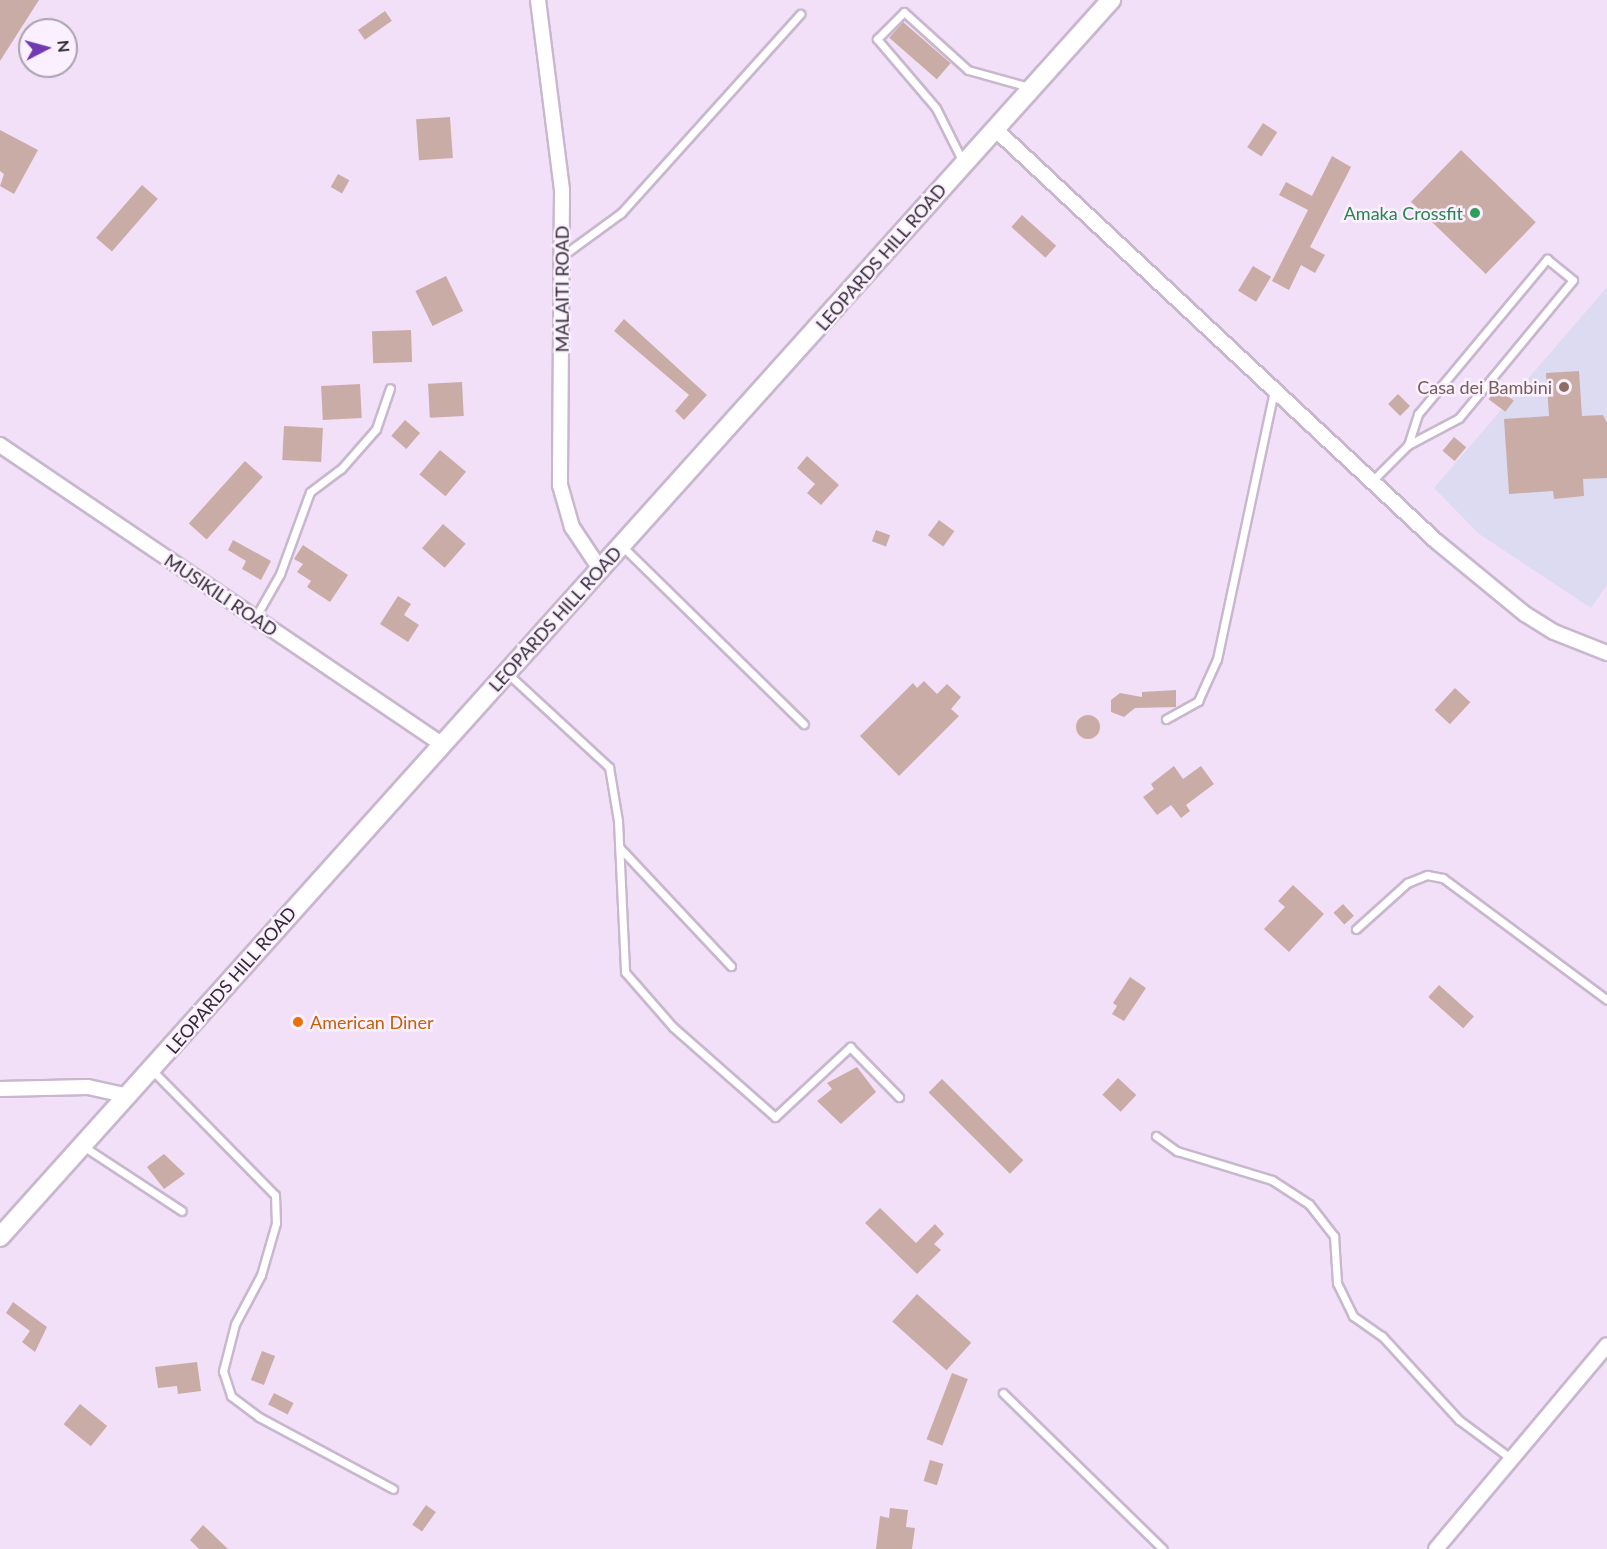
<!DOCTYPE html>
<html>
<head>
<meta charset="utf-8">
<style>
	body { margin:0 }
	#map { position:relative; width:1607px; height:1549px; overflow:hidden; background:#f2e0f8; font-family:Lato,sans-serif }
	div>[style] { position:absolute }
	.education>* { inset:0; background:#dddbf1 }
	.building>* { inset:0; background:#caaca7; transform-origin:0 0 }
	.round { border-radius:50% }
	.roads { filter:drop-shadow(2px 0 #c8b7cd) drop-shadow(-2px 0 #c8b7cd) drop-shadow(0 2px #c8b7cd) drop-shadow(0 -2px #c8b7cd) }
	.service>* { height:7px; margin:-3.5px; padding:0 3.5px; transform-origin:3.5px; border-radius:3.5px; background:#fff }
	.minor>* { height:14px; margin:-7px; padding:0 7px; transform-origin:7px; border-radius:7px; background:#fff }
	.secondary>* { height:18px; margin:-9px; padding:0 9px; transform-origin:9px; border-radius:9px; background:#fff }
	.dots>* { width:16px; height:16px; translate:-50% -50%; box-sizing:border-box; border:3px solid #fbf0ff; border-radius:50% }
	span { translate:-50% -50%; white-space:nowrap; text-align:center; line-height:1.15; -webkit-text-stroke:5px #fbf0ff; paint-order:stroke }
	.leisure-label { font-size:18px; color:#27864d }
	.right { translate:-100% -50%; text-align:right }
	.street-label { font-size:18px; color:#312a33 }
	.education-label { font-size:18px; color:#785e54 }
	.food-label { font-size:18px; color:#c56008 }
	.left { translate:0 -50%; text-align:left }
	.north { position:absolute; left:18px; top:18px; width:60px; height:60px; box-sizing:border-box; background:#fbf0ff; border:2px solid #aaa1ad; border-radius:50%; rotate:84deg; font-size:16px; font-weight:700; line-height:24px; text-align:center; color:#312a33 }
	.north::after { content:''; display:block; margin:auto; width:21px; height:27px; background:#723ab0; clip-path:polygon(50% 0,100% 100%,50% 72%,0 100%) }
</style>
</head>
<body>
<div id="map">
	<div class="education">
		<i style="clip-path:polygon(1607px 287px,1607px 585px,1591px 608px,1479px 534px,1434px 488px)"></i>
	</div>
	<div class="building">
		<i style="clip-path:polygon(0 0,39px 0,0 61px)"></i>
		<i style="left:385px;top:11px;width:12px;height:33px;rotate:55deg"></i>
		<i style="left:903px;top:22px;width:63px;height:21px;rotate:41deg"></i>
		<i style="left:450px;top:117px;width:41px;height:34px;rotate:86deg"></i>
		<i style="left:1263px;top:123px;width:17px;height:29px;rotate:33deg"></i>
		<i style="clip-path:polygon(0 130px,38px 150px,14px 194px,0 186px,4px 174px,0 171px)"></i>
		<i style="left:1461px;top:150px;width:104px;height:72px;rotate:44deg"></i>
		<i style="clip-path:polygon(1332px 156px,1351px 167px,1310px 247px,1325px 255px,1315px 273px,1301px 265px,1289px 290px,1272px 281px,1308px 210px,1279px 195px,1286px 182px,1312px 196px)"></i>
		<i style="left:338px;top:174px;width:13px;height:15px;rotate:29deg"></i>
		<i style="left:142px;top:185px;width:21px;height:70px;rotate:41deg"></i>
		<i style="left:1022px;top:215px;width:46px;height:16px;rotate:42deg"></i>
		<i style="left:1253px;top:266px;width:21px;height:29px;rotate:31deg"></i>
		<i style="left:446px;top:276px;width:39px;height:34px;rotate:64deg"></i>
		<i style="clip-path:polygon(624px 319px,707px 395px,684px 420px,675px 411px,689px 395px,614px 331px)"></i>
		<i style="left:411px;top:330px;width:32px;height:39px;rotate:88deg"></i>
		<i style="clip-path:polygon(1579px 371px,1582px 416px,1603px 415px,1607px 423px,1607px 478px,1583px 479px,1584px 496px,1554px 499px,1553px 491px,1509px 494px,1504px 419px,1549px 416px,1546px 373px)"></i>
		<i style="left:462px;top:382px;width:34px;height:34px;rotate:87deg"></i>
		<i style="left:360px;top:384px;width:34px;height:39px;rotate:87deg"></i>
		<i style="left:1497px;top:388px;width:21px;height:14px;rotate:37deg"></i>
		<i style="left:1398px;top:394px;width:17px;height:14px;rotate:45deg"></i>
		<i style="left:405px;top:420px;width:20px;height:21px;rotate:41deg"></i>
		<i style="left:284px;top:426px;width:39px;height:34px;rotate:3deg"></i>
		<i style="left:1454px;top:437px;width:16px;height:18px;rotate:40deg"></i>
		<i style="left:440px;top:450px;width:34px;height:32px;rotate:40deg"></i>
		<i style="clip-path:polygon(807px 456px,839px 485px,821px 505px,807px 493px,815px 484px,797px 468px)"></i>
		<i style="left:245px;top:461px;width:24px;height:84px;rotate:42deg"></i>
		<i style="left:939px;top:520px;width:19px;height:19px;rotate:36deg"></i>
		<i style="left:443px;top:524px;width:30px;height:32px;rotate:41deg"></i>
		<i style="left:876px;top:530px;width:15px;height:12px;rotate:20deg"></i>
		<i style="clip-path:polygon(233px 540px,271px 561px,261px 580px,242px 569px,246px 561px,228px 550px)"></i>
		<i style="clip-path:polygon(303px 545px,348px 575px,330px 602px,307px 587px,311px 581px,297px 572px,303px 564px,294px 559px)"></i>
		<i style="clip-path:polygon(398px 596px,411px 604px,404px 615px,419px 625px,408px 642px,380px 624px)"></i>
		<i style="clip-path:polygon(924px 681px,937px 694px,947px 684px,961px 697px,951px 709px,959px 716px,899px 776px,860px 736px,913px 683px,917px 688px)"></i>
		<i style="left:1455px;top:688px;width:21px;height:30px;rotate:43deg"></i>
		<i style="clip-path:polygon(1176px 690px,1176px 707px,1135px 708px,1124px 717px,1111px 712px,1111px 700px,1120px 693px,1142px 697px,1142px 692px)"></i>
		<i class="round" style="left:1076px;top:715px;width:24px;height:24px"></i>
		<i style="clip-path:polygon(1174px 766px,1183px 779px,1201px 766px,1214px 784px,1186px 805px,1190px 811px,1181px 818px,1171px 805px,1157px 815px,1143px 797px,1154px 789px,1151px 784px)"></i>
		<i style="clip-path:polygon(1293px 885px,1324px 914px,1289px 952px,1264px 929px,1285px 907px,1278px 901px)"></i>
		<i style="left:1343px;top:904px;width:16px;height:13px;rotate:47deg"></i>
		<i style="clip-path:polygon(1130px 977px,1146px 988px,1124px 1021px,1112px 1014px,1117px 1006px,1113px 1003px)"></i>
		<i style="left:1439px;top:985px;width:47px;height:16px;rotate:42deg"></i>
		<i style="clip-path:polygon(857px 1067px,876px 1092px,841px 1124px,817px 1101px,832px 1089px,827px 1083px)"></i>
		<i style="left:1118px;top:1078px;width:25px;height:23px;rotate:43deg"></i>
		<i style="left:942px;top:1079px;width:115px;height:19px;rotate:45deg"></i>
		<i style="clip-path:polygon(164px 1154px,185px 1174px,164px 1189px,147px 1167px)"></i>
		<i style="clip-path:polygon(880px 1208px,916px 1243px,935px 1224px,944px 1234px,934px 1244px,941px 1250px,917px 1274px,865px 1223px)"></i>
		<i style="left:917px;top:1294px;width:73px;height:37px;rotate:42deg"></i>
		<i style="clip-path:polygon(13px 1302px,47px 1327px,35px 1352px,22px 1342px,30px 1331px,6px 1313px)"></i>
		<i style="left:262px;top:1351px;width:14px;height:31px;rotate:21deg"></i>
		<i style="clip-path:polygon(197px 1362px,201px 1391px,178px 1394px,177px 1386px,158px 1388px,155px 1367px)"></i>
		<i style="left:952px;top:1373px;width:17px;height:71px;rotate:21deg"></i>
		<i style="left:274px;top:1393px;width:22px;height:13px;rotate:27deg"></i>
		<i style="left:80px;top:1404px;width:35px;height:26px;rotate:39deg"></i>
		<i style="left:930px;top:1460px;width:14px;height:22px;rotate:17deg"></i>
		<i style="left:426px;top:1505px;width:12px;height:24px;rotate:35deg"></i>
		<i style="clip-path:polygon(890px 1508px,908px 1510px,906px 1527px,915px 1528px,912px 1549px,876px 1549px,880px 1516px,889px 1518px)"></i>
		<i style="clip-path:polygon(203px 1525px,228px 1549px,199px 1549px,190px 1540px)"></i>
	</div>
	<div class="roads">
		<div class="service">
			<i style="left:963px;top:162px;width:60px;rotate:-116.6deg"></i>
			<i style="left:936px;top:108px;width:91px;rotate:-130.5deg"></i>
			<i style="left:877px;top:39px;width:38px;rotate:-45deg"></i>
			<i style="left:904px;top:12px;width:86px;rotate:42.2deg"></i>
			<i style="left:968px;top:70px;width:63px;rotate:15.6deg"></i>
			<i style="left:562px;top:256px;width:73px;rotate:-36.1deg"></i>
			<i style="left:621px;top:213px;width:268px;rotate:-48deg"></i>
			<i style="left:1373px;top:480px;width:49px;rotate:-45deg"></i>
			<i style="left:1408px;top:445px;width:33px;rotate:-72deg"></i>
			<i style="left:1418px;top:414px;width:202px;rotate:-50.2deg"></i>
			<i style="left:1547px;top:259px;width:33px;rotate:39deg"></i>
			<i style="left:1573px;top:280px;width:179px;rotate:129.6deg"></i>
			<i style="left:1459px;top:418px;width:58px;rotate:152.1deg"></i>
			<i style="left:623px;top:547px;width:253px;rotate:44.4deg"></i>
			<i style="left:255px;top:618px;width:51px;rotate:-60.4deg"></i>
			<i style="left:280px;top:574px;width:87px;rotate:-69.9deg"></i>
			<i style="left:310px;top:492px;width:39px;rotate:-37deg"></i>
			<i style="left:341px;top:469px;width:53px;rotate:-48.8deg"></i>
			<i style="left:376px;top:429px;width:43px;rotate:-71.1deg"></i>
			<i style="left:507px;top:673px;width:139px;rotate:42.7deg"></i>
			<i style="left:609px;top:767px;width:55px;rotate:80.5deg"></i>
			<i style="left:618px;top:821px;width:151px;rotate:87.3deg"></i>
			<i style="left:625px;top:972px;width:73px;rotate:48.9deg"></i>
			<i style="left:673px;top:1027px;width:136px;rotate:41.4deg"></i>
			<i style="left:775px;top:1117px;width:103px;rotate:-43deg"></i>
			<i style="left:850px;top:1047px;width:70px;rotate:45.6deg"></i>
			<i style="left:1166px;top:719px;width:37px;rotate:-29deg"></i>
			<i style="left:1198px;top:701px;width:46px;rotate:-65.7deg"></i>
			<i style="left:1217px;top:659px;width:274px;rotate:-78deg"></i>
			<i style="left:620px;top:848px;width:162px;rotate:46.8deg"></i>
			<i style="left:1356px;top:929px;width:69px;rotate:-42deg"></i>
			<i style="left:1407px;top:883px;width:22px;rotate:-22deg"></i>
			<i style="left:1427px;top:875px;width:16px;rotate:11deg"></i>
			<i style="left:1443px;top:878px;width:204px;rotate:36.6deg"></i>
			<i style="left:152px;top:1070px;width:175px;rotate:45.5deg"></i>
			<i style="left:275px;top:1195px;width:28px;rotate:88deg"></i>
			<i style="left:276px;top:1223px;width:54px;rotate:106.1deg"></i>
			<i style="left:261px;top:1275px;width:55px;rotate:118deg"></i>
			<i style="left:235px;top:1324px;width:49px;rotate:104.3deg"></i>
			<i style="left:223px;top:1371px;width:26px;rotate:72deg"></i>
			<i style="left:231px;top:1396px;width:35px;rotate:37deg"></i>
			<i style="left:259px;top:1417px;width:152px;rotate:28.2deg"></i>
			<i style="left:1156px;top:1136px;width:26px;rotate:36deg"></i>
			<i style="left:1177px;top:1151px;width:99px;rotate:17deg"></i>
			<i style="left:1272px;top:1180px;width:44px;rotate:33deg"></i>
			<i style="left:1309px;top:1204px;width:41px;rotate:52deg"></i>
			<i style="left:1334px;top:1236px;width:47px;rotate:86.3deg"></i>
			<i style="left:1337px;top:1283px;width:37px;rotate:64deg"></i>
			<i style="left:1353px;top:1316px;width:35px;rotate:35deg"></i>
			<i style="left:1382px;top:1336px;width:114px;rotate:47.5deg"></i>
			<i style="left:1459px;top:1420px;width:62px;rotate:36.5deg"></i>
			<i style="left:83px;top:1146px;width:118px;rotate:33.3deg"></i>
			<i style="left:1003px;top:1393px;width:223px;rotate:44.3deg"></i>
		</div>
		<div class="minor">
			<i style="left:538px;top:0;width:192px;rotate:82.8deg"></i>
			<i style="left:562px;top:190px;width:295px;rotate:90.4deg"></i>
			<i style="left:560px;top:485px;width:44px;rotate:74.1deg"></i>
			<i style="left:572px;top:527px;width:50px;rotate:56.3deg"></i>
			<i style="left:994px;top:128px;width:605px;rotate:43.06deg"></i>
			<i style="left:1436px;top:541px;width:115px;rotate:39.4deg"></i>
			<i style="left:1525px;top:614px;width:34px;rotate:32deg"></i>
			<i style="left:1554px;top:632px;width:57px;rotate:21.6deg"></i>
			<i style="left:0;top:445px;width:535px;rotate:34.11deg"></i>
			<i style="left:0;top:1089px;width:88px;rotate:-1.3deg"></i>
			<i style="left:88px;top:1087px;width:42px;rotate:12.4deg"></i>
			<i style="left:1436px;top:1549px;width:266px;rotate:-50deg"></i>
		</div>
		<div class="secondary">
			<i style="left:0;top:1237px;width:1663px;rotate:-48.07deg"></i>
		</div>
	</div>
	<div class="dots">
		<i style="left:1475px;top:213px;background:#2e9e5b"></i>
		<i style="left:1564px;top:387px;background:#8d6e63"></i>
		<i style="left:298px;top:1022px;background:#e8710a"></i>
	</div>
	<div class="leisure-label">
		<span class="right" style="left:1463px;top:213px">Amaka Crossfit</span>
	</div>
	<div class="street-label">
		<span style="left:881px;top:257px;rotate:-49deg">LEOPARDS HILL ROAD</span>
		<span style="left:562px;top:289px;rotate:-90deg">MALAITI ROAD</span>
		<span style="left:221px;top:595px;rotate:34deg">MUSIKILI ROAD</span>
		<span style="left:555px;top:619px;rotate:-48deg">LEOPARDS HILL ROAD</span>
		<span style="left:231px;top:980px;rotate:-49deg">LEOPARDS HILL ROAD</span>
	</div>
	<div class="education-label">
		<span class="right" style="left:1552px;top:387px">Casa dei Bambini</span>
	</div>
	<div class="food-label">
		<span class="left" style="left:310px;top:1022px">American Diner</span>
	</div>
	<div class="north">N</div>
</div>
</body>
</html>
